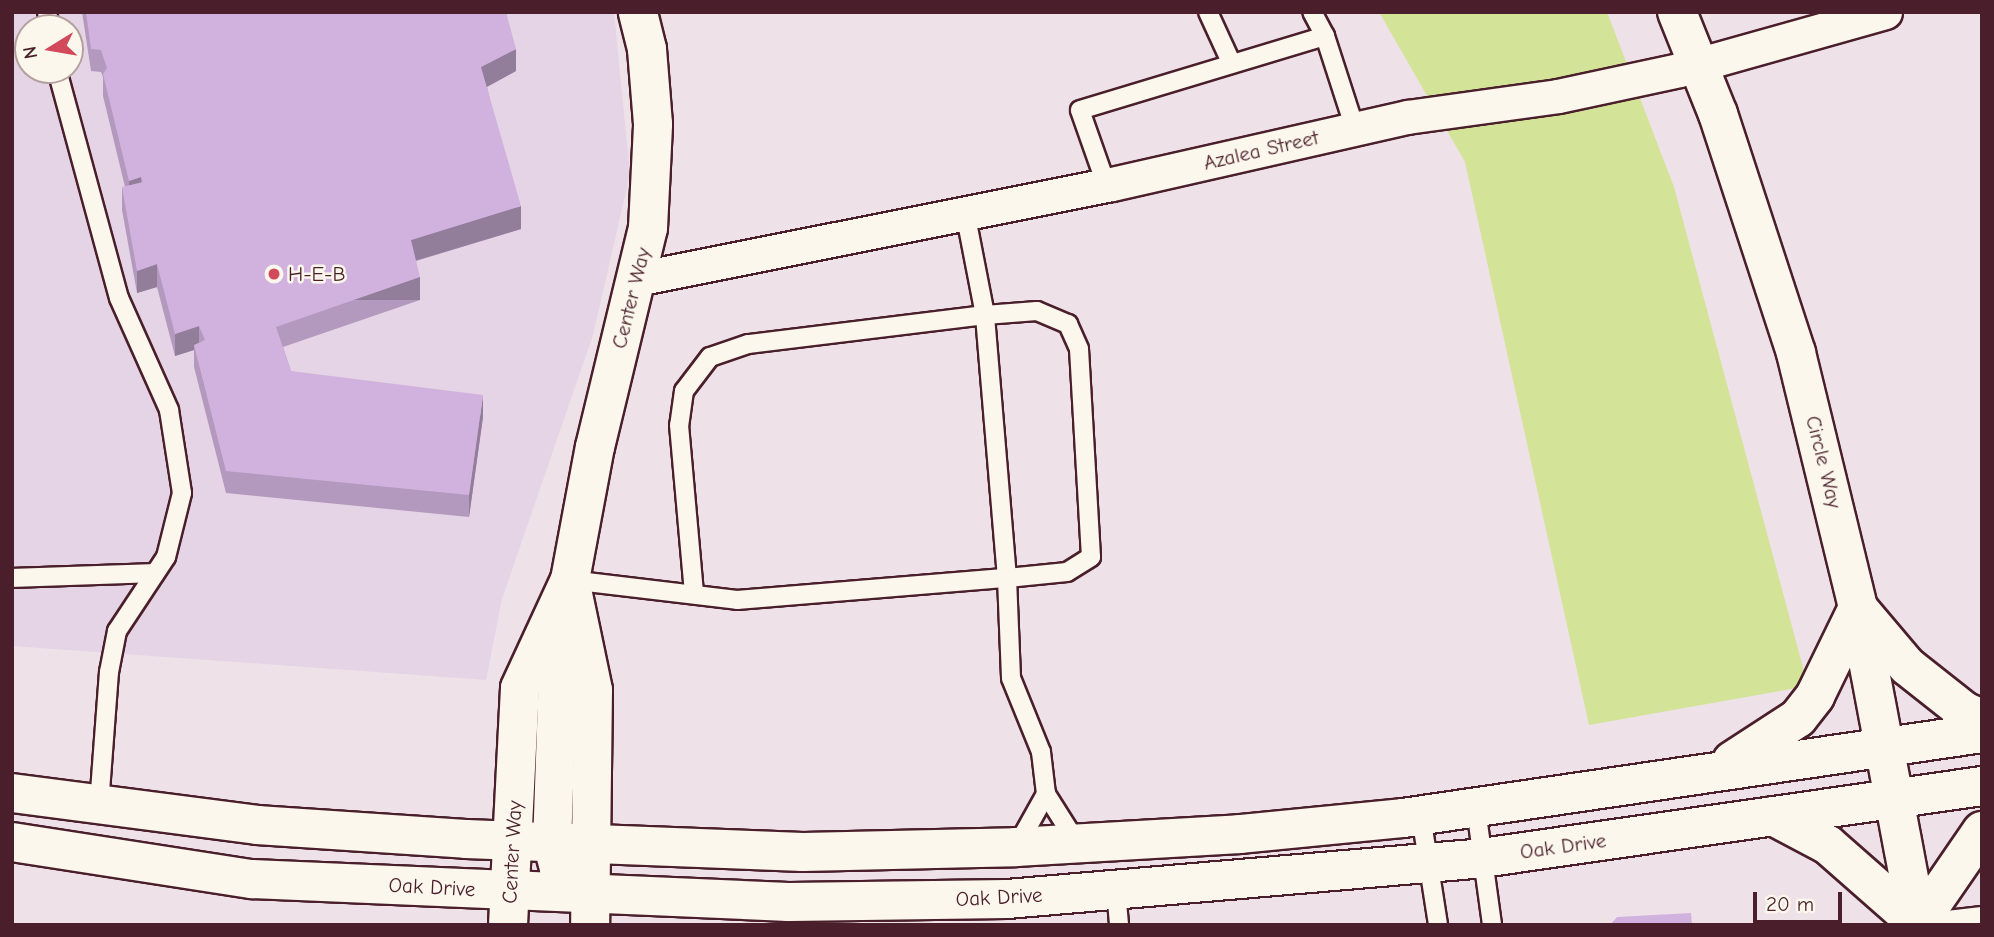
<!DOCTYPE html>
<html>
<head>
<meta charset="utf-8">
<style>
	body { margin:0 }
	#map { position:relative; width:1994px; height:937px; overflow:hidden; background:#eee2e8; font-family:"Comic Neue",sans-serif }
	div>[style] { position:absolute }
	.built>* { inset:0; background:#e5d4e5 }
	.green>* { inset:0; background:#d3e397 }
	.roads { filter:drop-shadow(2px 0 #4a1f2b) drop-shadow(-2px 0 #4a1f2b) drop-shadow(0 2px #4a1f2b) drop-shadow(0 -2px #4a1f2b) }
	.service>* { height:18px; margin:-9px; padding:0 9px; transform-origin:9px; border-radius:9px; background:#fbf7ec }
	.minor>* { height:33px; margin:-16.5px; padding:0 16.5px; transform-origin:16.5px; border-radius:16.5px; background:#fbf7ec }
	.tertiary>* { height:38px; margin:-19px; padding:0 19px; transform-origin:19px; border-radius:19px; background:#fbf7ec }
	.secondary>* { height:38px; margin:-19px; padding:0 19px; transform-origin:19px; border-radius:19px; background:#fbf7ec }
	.wall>* { inset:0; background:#b499bf }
	.shaded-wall>* { inset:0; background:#927d9b; transform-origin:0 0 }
	.building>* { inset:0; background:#d1b2de }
	.dots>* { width:19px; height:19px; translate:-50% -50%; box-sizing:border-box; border:4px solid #fbf7ec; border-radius:50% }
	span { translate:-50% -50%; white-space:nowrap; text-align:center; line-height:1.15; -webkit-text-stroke:5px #fbf7ec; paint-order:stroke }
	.street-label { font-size:21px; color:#4a1f2b }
	.poi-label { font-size:21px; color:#4a1f2b }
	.left { translate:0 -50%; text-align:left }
	.frame { position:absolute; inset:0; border:14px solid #4a1f2b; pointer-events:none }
	.north { position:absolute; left:14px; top:14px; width:70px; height:70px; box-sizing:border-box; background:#fbf7ec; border:2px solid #b4a19f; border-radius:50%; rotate:259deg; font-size:19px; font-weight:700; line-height:28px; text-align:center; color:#4a1f2b }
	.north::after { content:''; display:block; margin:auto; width:24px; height:32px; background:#d1495b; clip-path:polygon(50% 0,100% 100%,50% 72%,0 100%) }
	.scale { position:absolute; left:1753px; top:892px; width:89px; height:32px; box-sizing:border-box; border:4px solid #4a1f2b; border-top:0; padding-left:9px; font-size:21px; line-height:24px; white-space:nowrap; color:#4a1f2b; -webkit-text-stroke:5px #fbf7ec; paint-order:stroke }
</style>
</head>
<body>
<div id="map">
	<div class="built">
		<i style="clip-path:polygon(evenodd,12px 12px,614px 12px,630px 174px,593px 335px,502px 599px,486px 680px,12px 646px,12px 12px,28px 28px,70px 28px,70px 70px,28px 70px,28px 28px)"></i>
	</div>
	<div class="green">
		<i style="clip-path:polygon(1379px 12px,1607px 12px,1674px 187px,1808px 686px,1589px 725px,1465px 162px)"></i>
	</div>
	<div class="roads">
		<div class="service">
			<i style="left:47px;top:12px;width:16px;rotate:79deg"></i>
			<i style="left:1208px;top:12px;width:55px;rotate:65.3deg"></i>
			<i style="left:1325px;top:36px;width:98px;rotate:72.1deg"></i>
			<i style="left:57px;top:70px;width:236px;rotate:74.8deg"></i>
			<i style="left:119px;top:298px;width:123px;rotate:65.9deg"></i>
			<i style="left:169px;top:410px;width:84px;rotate:81.1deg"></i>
			<i style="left:182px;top:493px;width:66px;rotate:104deg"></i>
			<i style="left:166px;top:557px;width:89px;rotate:123.5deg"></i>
			<i style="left:117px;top:631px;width:42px;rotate:101deg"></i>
			<i style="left:109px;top:672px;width:134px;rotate:94.3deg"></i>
			<i style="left:1106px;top:184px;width:78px;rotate:-109.4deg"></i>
			<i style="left:1080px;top:110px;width:256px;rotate:-16.8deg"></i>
			<i style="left:1325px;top:36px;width:27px;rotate:-118deg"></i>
			<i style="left:965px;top:212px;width:105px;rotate:79deg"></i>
			<i style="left:985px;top:315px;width:52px;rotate:-4.4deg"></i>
			<i style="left:1037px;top:311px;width:34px;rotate:23deg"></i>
			<i style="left:1068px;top:324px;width:27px;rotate:66deg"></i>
			<i style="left:1079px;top:349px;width:208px;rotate:86.7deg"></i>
			<i style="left:1091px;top:557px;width:28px;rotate:148deg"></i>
			<i style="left:1067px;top:572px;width:60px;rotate:174.3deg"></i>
			<i style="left:1007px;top:578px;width:100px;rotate:87.7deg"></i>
			<i style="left:1011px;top:678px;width:80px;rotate:67.9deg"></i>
			<i style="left:1041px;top:752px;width:42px;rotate:83.2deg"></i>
			<i style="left:1046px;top:794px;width:58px;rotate:57.7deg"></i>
			<i style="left:12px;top:578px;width:143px;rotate:-2deg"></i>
			<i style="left:570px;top:580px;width:168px;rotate:6.8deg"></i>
			<i style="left:737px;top:600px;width:271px;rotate:-4.7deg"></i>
			<i style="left:1007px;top:578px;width:264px;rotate:-94.8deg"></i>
			<i style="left:985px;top:315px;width:239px;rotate:173deg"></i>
			<i style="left:748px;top:344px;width:40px;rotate:161.1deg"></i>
			<i style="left:710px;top:357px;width:43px;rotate:127.4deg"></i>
			<i style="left:684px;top:391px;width:34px;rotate:98deg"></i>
			<i style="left:679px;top:425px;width:170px;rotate:84.9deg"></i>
			<i style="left:1476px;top:809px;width:117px;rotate:82.1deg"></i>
			<i style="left:1421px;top:816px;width:110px;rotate:81.1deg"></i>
			<i style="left:1017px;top:846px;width:60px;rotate:-60.9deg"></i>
			<i style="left:1116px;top:890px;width:35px;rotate:85deg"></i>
			<i style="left:1922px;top:923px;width:60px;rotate:-6.7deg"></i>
		</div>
		<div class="minor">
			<i style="left:636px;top:279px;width:485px;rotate:-11.3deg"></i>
			<i style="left:1112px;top:184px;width:303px;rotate:-12.8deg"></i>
			<i style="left:1407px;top:117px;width:152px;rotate:-7.9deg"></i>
			<i style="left:1558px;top:96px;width:124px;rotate:-12.1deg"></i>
			<i style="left:1679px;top:70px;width:214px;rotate:-15.7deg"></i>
		</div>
		<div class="tertiary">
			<i style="left:1677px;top:12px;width:110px;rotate:68.1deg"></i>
			<i style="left:1718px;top:114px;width:251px;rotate:71.9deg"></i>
			<i style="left:1796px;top:353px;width:262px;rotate:76.3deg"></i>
			<i style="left:1858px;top:608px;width:323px;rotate:79.3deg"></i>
			<i style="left:570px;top:580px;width:112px;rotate:78.2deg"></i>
			<i style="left:593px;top:690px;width:235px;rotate:90.7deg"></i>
			<i style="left:565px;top:617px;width:56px;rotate:97.1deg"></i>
			<i style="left:558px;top:673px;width:169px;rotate:92deg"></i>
			<i style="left:552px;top:842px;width:28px;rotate:75deg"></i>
			<i style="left:559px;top:869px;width:41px;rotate:38deg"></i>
			<i style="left:508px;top:925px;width:237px;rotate:-87.1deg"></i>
			<i style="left:520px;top:688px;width:119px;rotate:-65.2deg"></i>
			<i style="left:570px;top:580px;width:135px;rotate:-79.4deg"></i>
			<i style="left:595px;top:447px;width:225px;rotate:-76.4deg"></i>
			<i style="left:648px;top:228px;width:104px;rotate:-87.2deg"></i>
			<i style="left:653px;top:124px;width:75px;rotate:-94.6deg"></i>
			<i style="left:647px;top:49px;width:38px;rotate:-104deg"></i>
		</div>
		<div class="secondary">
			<i style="left:1732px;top:761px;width:79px;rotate:-33.1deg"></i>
			<i style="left:1798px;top:718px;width:28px;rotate:-52deg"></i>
			<i style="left:1815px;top:696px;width:98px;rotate:-64deg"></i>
			<i style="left:1858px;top:608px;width:76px;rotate:49.8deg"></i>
			<i style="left:1907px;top:666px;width:73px;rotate:38.3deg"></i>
			<i style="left:1964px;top:711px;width:20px;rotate:24deg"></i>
			<i style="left:12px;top:793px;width:247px;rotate:7.4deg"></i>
			<i style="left:257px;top:825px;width:209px;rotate:3.8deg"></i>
			<i style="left:466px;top:839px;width:337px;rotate:2.2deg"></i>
			<i style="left:803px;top:852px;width:213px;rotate:-1.3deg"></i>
			<i style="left:1016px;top:847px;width:224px;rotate:-3.3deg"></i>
			<i style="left:1240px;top:834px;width:164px;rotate:-5.6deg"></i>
			<i style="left:1403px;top:818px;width:585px;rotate:-8.35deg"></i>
			<i style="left:1773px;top:816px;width:62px;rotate:27.8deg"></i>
			<i style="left:1828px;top:845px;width:120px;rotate:41.3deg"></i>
			<i style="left:1918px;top:924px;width:113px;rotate:-55.5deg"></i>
			<i style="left:12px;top:842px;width:243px;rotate:8.8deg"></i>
			<i style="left:252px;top:879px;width:537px;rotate:2.45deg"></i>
			<i style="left:789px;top:902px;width:218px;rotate:-0.8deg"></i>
			<i style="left:1007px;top:899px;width:477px;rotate:-4.9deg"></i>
			<i style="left:1482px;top:858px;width:505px;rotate:-8.19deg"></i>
		</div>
	</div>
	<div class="wall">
		<i style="clip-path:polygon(82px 12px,506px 12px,516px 71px,487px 87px,521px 229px,416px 261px,420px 300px,283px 347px,291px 371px,483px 417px,469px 517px,226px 493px,194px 367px,194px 350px,175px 356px,157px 287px,137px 293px,122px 210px,122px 187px,125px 187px,103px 96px,103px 77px,101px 72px,91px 71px)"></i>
	</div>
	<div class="shaded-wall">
		<i style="clip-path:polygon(516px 49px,516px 71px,481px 90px,481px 67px)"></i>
		<i style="clip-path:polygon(141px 177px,141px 199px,129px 203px,129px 181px)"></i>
		<i style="clip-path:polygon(521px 206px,521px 229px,411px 262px,411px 240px)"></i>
		<i style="clip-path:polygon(157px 264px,157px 287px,137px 293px,137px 271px)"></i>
		<i style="left:420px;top:277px;width:23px;height:152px;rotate:90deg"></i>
		<i style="clip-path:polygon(199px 326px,199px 348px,194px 345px,194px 350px,175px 356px,175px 334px)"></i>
		<i style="clip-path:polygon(483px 395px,483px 417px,469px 517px,469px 495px)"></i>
	</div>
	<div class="building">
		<i style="clip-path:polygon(86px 12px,506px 12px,516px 49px,481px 67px,521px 206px,411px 240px,420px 277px,276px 327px,291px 371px,483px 395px,469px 495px,226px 471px,194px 345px,205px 340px,199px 326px,175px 334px,157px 264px,137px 271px,122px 187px,143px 182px,141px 177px,129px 181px,103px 74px,107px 68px,101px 50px,91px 49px)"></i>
		<i style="clip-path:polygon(1691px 913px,1692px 925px,1610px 925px,1617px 917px)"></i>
	</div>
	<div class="dots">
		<i style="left:274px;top:274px;background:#d1495b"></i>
	</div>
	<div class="street-label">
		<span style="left:1261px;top:150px;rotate:-13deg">Azalea Street</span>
		<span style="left:631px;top:298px;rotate:-76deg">Center Way</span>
		<span style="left:1824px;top:462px;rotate:76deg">Circle Way</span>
		<span style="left:1563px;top:846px;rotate:-8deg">Oak Drive</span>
		<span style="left:512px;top:852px;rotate:-87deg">Center Way</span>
		<span style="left:432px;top:887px;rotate:3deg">Oak Drive</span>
		<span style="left:999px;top:897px;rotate:-3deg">Oak Drive</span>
	</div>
	<div class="poi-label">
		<span class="left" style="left:288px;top:274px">H-E-B</span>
	</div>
	<div class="frame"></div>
	<div class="north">N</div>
	<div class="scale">20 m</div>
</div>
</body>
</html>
